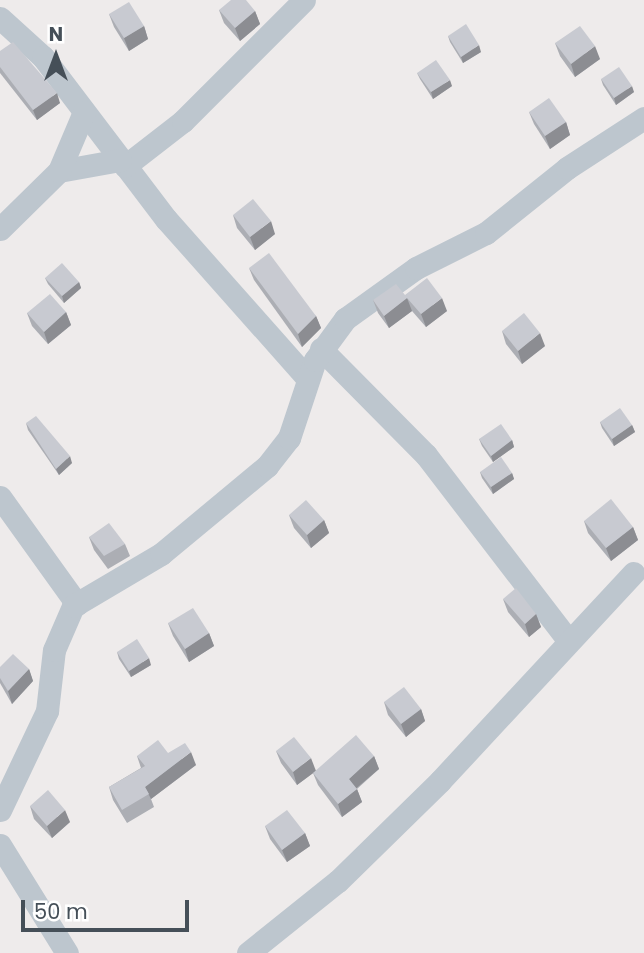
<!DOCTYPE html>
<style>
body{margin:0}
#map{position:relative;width:644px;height:953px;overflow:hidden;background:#eeebeb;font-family:Poppins,sans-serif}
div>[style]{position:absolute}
.minor>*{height:23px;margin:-11.5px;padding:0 11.5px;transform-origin:11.5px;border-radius:11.5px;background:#bdc6ce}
.wall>*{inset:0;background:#acaeb4}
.shaded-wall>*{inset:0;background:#8c8d92}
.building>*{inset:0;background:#c8cad1}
span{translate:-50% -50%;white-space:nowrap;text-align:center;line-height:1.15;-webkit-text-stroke:5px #fff;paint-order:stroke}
.north{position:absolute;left:21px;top:21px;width:70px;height:70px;-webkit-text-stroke:5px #fff;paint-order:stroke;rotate:0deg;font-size:19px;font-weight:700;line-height:28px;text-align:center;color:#454f58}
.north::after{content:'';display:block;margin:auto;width:24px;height:32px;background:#454f58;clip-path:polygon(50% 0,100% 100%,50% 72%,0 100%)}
.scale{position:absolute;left:21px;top:900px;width:168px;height:32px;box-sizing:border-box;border:4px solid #454f58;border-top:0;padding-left:9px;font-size:21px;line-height:24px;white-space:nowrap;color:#454f58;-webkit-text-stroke:5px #fff;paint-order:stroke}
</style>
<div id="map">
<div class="minor">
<i style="left:0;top:18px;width:58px;rotate:42.2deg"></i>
<i style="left:43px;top:57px;width:203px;rotate:52.8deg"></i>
<i style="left:166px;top:219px;width:213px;rotate:48.4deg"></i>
<i style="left:125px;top:166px;width:73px;rotate:-37.8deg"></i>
<i style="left:183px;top:121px;width:171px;rotate:-45deg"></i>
<i style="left:59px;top:171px;width:62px;rotate:-10.2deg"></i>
<i style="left:0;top:229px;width:83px;rotate:-44.5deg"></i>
<i style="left:59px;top:171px;width:64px;rotate:-67deg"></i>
<i style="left:321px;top:349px;width:149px;rotate:45.3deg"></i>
<i style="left:426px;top:455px;width:233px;rotate:52.5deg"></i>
<i style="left:0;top:497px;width:132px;rotate:54.3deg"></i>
<i style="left:0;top:810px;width:110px;rotate:-64.6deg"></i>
<i style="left:47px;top:711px;width:61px;rotate:-83.5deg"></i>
<i style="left:54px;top:650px;width:48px;rotate:-66.6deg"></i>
<i style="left:73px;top:606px;width:102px;rotate:-30.6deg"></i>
<i style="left:161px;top:554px;width:138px;rotate:-39.7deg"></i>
<i style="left:267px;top:466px;width:36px;rotate:-52deg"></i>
<i style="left:289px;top:438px;width:82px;rotate:-71.6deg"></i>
<i style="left:315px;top:360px;width:51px;rotate:-53.8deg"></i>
<i style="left:345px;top:319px;width:87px;rotate:-35.7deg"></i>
<i style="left:416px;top:268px;width:78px;rotate:-26.6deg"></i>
<i style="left:486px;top:233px;width:104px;rotate:-38.7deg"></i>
<i style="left:567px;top:168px;width:92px;rotate:-33deg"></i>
<i style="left:0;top:845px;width:127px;rotate:58.2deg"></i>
<i style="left:248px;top:953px;width:115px;rotate:-38.7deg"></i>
<i style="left:338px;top:881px;width:143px;rotate:-44.4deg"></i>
<i style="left:440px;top:781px;width:284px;rotate:-47.1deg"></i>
</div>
<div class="wall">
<i style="clip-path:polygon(219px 10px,255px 11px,260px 24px,240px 41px,224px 23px)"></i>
<i style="clip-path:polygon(109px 14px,144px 26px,148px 39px,129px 51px,114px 27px)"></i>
<i style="clip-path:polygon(448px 36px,481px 52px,463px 63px,450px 42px)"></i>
<i style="clip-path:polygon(555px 43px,600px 59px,575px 77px,560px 56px)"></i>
<i style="clip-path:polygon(0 51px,60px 103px,37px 120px,0 73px)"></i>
<i style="clip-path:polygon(417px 73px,452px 86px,433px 99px,420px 79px)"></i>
<i style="clip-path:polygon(601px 79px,634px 92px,616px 105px,603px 85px)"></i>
<i style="clip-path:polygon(529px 112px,566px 122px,570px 135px,550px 149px,534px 124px)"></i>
<i style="clip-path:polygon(233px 215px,275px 234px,255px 250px,237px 228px)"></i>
<i style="clip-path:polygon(249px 268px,316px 316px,321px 328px,302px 347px,254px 280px)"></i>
<i style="clip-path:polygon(45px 278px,79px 282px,81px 288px,64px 303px,48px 284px)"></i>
<i style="clip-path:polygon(405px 295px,447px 311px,426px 327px,412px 311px,389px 328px,378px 313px,373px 300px)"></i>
<i style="clip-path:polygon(66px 312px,71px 325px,48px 344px,32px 326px,27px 313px)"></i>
<i style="clip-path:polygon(502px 331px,545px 346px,522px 364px,506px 344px)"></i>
<i style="clip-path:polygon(600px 422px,632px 425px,635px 432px,614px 446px,602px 428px)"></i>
<i style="clip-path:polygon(26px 423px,72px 463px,59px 475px,28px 430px)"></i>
<i style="clip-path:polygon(479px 439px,512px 440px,514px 447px,493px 462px,482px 446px)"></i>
<i style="clip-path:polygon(480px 472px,512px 473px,514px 479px,493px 494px,482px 478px)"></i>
<i style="clip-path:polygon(289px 515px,324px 520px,329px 533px,311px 548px,294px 528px)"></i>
<i style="clip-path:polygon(584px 521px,633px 527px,638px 540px,611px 561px,588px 533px)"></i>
<i style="clip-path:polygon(89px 537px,125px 544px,130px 556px,108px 569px,94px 550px)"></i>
<i style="clip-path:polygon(503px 599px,536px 614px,541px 627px,529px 637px,508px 612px)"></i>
<i style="clip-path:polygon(168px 623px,209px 633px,214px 646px,189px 662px,173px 636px)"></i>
<i style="clip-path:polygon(117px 652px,151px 665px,131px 677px,119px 659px)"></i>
<i style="clip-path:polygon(0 667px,29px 669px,33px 681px,12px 704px,0 683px)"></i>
<i style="clip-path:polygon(384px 702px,421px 709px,425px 721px,406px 737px,388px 715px)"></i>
<i style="clip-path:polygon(276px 751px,316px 771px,374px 756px,379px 769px,357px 789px,362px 802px,342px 817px,318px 785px,313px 773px,314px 772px,297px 785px,281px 763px)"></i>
<i style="clip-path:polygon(168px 753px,196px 765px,151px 799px,154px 807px,127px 823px,113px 800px,109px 787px,141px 768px,137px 756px)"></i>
<i style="clip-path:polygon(30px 806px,70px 822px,52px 838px,34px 819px)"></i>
<i style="clip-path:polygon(265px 826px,305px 833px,310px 846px,287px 862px,270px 839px)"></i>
</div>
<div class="shaded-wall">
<i style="clip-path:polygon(255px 11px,260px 24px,240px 41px,235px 28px)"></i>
<i style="clip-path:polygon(144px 26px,148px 39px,129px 51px,124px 38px)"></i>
<i style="clip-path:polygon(479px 45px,481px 52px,463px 63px,461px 57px)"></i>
<i style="clip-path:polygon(595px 46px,600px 59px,575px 77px,571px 64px)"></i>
<i style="clip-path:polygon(450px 80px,452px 86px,433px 99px,431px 92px)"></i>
<i style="clip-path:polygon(632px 86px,634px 92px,616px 105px,614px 98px)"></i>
<i style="clip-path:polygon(57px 93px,60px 103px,37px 120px,33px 110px)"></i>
<i style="clip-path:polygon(566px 122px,570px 135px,550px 149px,545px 136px)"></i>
<i style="clip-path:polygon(271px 221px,275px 234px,255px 250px,250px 237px)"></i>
<i style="clip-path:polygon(79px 282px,81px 288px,64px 303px,62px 296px)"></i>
<i style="clip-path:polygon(407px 298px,412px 311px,389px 328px,384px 316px)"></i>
<i style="clip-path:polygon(442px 298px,447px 311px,426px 327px,421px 314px)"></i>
<i style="clip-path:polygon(66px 312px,71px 325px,48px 344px,44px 332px)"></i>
<i style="clip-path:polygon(316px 316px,321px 328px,302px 347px,298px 334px)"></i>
<i style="clip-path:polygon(540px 333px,545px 346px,522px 364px,518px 351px)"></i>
<i style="clip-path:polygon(632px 425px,635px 432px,614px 446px,612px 439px)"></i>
<i style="clip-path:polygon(512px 440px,514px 447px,493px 462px,491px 456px)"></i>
<i style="clip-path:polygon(70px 456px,72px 463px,59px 475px,56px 469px)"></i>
<i style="clip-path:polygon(512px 473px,514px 479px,493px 494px,491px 487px)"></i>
<i style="clip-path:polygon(324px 520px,329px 533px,311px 548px,307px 535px)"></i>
<i style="clip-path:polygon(633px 527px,638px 540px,611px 561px,606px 548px)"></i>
<i style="clip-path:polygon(536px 614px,541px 627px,529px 637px,525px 624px)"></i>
<i style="clip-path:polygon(209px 633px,214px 646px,189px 662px,185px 649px)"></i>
<i style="clip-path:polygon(149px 658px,151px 665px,131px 677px,129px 671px)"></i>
<i style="clip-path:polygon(29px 669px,33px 681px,12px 704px,8px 691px)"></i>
<i style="clip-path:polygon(421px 709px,425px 721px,406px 737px,401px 724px)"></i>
<i style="clip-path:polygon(191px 752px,196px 765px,151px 799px,145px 787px)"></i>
<i style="clip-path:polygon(374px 756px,379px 769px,353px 791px,349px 779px)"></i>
<i style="clip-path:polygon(311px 758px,316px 771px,297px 785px,293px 772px)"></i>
<i style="clip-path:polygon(357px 789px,362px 802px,342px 817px,338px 804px)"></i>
<i style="clip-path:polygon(65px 810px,70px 822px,52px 838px,47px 826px)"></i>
<i style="clip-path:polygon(305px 833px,310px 846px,287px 862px,282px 850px)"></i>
</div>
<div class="building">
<i style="clip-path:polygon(231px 0,246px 0,255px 11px,235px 28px,219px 10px)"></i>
<i style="clip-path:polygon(129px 2px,144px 26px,124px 38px,109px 14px)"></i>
<i style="clip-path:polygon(466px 24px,479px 45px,461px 57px,448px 36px)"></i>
<i style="clip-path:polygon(580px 26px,595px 46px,571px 64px,555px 43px)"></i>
<i style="clip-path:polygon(13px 42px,57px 93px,33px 110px,0 67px,0 51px)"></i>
<i style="clip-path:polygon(436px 60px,450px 80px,431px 92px,417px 73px)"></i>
<i style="clip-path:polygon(619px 67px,632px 86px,614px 98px,601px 79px)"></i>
<i style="clip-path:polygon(549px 98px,566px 122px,545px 136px,529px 112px)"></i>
<i style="clip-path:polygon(253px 199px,271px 221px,250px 237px,233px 215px)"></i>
<i style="clip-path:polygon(269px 253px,316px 316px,298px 334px,249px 268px)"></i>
<i style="clip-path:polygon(62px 263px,79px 282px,62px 296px,45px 278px)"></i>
<i style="clip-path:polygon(427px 278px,442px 298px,421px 314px,407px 298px,384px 316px,373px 300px,396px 284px,405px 295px)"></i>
<i style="clip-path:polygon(50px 294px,66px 312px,44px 332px,27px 313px)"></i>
<i style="clip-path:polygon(524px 313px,540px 333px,518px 351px,502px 331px)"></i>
<i style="clip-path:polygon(620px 408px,632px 425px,612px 439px,600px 422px)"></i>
<i style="clip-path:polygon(36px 416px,70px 456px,56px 469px,26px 423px)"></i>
<i style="clip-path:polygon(501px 424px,512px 440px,491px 456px,479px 439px)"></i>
<i style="clip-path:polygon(501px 457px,512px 473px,491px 487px,480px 472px)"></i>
<i style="clip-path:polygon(611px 499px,633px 527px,606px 548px,584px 521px)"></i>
<i style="clip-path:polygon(306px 500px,324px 520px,307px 535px,289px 515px)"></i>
<i style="clip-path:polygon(109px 523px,125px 544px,104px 556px,89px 537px)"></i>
<i style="clip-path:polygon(516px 588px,536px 614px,525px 624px,503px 599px)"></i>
<i style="clip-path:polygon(193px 608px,209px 633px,185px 649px,168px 623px)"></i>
<i style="clip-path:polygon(137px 639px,149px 658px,129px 671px,117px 652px)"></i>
<i style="clip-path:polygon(13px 654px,29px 669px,8px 691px,0 678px,0 667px)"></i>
<i style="clip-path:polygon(404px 687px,421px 709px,401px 724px,384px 702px)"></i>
<i style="clip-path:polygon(356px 735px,374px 756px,349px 779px,357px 789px,338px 804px,313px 773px)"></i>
<i style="clip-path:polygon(294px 737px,311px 758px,293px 772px,276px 751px)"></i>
<i style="clip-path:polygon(158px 740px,168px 753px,185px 743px,191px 752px,145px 787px,149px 794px,122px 810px,109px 787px,145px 766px,137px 756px)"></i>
<i style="clip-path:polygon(48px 790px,65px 810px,47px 826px,30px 806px)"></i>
<i style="clip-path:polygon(287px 810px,305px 833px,282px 850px,265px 826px)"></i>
</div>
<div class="north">N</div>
<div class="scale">50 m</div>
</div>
